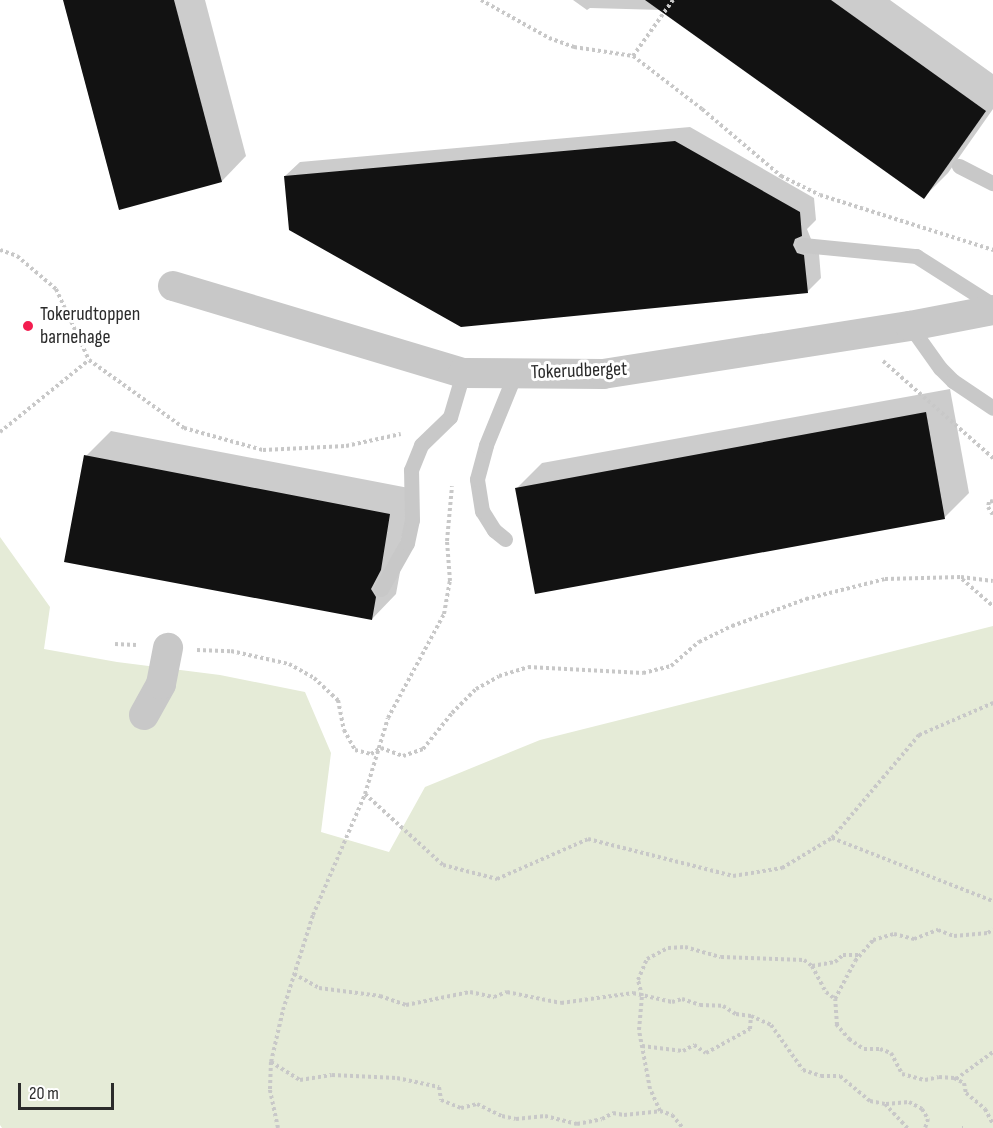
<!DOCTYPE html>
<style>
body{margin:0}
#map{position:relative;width:993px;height:1128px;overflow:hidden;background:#fff;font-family:"Sofia Sans Condensed",sans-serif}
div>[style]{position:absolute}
.green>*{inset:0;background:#e5ebd7}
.shadow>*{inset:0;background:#0003}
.building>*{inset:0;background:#121212}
.path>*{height:4px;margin-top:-2px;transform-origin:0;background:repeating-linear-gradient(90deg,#c8c8c8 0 3px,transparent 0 6px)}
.lane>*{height:15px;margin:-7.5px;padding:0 7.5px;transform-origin:7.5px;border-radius:7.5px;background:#c8c8c8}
.street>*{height:30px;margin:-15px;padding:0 15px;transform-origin:15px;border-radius:15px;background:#c8c8c8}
.dots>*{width:16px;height:16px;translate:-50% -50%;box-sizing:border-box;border:3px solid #fff;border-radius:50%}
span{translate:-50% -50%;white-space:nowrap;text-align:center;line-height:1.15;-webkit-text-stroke:6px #fff;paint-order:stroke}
.poi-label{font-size:20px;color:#2b2b2b}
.left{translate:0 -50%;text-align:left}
.street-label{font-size:20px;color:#2b2b2b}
.scale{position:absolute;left:18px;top:1083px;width:96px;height:27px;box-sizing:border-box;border:3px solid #2b2b2b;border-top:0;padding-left:8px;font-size:18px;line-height:21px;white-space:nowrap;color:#2b2b2b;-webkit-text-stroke:4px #fff;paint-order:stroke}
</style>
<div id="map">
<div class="green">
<i style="clip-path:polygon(0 537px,50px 607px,44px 649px,117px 662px,220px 675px,305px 692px,331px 753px,321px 832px,389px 852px,425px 787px,540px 740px,993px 626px,993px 1128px,2px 1128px,0 1125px)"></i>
</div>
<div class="shadow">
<i style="clip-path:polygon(64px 0,205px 0,246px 156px,222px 181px,120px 208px)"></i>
<i style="clip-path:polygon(573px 0,890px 0,993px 74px,993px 109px,948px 173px,924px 197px,662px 10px,590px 8px,587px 10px)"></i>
<i style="clip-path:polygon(690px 127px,814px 198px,816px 220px,807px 229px,811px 239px,818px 241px,821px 278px,807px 292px,285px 176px,300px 162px)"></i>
<i style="clip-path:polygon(950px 389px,969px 493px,944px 518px,517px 488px,542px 463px)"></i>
<i style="clip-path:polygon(111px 431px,414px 489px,395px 563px,400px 572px,396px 594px,372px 619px,86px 456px)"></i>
</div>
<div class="building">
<i style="clip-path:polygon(63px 0,174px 0,222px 182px,119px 210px)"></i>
<i style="clip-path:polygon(645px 0,831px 0,986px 111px,924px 199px)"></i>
<i style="clip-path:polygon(675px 141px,800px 212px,802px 236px,795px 239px,793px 245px,797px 253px,804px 255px,808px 293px,461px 327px,289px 230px,284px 176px)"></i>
<i style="clip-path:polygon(926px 412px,945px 519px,535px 594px,515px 488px)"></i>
<i style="clip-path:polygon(84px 455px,390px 514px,381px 570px,371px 589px,376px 597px,372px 620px,64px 562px)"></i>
</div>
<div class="path">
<i style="left:481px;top:0;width:78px;rotate:29.2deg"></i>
<i style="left:549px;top:38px;width:27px;rotate:20deg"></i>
<i style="left:574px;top:47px;width:60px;rotate:8.7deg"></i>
<i style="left:633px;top:56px;width:87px;rotate:37.5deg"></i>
<i style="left:702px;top:109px;width:104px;rotate:40.3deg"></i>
<i style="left:781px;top:176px;width:43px;rotate:26deg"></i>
<i style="left:820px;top:195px;width:182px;rotate:17.6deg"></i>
<i style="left:633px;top:56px;width:69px;rotate:-54.5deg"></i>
<i style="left:0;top:250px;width:18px;rotate:19deg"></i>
<i style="left:17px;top:256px;width:51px;rotate:40.2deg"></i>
<i style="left:56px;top:289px;width:78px;rotate:65.1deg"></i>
<i style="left:89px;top:360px;width:117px;rotate:35.6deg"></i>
<i style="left:184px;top:428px;width:82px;rotate:15.6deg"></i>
<i style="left:263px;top:450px;width:83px;rotate:-2.8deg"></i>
<i style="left:346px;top:446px;width:56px;rotate:-12.3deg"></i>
<i style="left:883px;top:361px;width:147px;rotate:41.4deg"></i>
<i style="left:0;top:432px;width:114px;rotate:-39deg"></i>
<i style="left:993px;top:501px;width:4px;rotate:166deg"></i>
<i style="left:989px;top:502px;width:5px;rotate:101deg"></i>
<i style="left:988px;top:507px;width:9px;rotate:58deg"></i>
<i style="left:962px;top:579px;width:41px;rotate:41.1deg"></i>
<i style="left:115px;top:644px;width:21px;rotate:3deg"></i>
<i style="left:197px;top:650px;width:34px;rotate:2deg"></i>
<i style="left:231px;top:651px;width:59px;rotate:12.6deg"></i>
<i style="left:289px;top:664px;width:29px;rotate:29deg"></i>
<i style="left:314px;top:678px;width:33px;rotate:43deg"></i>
<i style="left:338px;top:700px;width:31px;rotate:79deg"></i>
<i style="left:344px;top:730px;width:23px;rotate:61deg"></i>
<i style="left:355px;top:750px;width:16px;rotate:14deg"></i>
<i style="left:371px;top:754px;width:12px;rotate:-31deg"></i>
<i style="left:381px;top:748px;width:23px;rotate:20deg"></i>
<i style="left:403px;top:756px;width:21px;rotate:-19deg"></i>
<i style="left:423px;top:749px;width:46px;rotate:-51.1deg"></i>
<i style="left:452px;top:713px;width:34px;rotate:-45deg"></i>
<i style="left:476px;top:689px;width:26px;rotate:-29deg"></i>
<i style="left:499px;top:676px;width:30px;rotate:-17deg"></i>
<i style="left:528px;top:667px;width:115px;rotate:3deg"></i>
<i style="left:643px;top:673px;width:29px;rotate:-14deg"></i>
<i style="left:671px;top:666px;width:37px;rotate:-41deg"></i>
<i style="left:699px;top:642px;width:37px;rotate:-26deg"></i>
<i style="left:732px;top:626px;width:79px;rotate:-20deg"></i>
<i style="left:806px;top:599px;width:81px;rotate:-14.2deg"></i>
<i style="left:885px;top:579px;width:76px;rotate:-1.5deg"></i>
<i style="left:961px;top:577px;width:32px;rotate:7deg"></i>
<i style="left:365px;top:794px;width:105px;rotate:42.3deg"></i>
<i style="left:443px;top:865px;width:56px;rotate:14.5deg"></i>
<i style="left:497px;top:879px;width:99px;rotate:-23.7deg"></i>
<i style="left:588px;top:839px;width:150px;rotate:14.3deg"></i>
<i style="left:733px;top:876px;width:50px;rotate:-9.3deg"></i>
<i style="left:782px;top:868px;width:58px;rotate:-31deg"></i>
<i style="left:832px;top:838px;width:173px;rotate:21.4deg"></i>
<i style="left:832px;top:838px;width:135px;rotate:-49.8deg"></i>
<i style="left:919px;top:735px;width:81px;rotate:-23.4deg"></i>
<i style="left:812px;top:966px;width:23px;rotate:-10deg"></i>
<i style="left:835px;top:962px;width:11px;rotate:-41deg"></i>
<i style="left:843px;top:955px;width:17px"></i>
<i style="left:294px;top:974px;width:29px;rotate:29deg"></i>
<i style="left:319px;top:988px;width:62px;rotate:7.5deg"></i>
<i style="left:380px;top:996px;width:28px;rotate:19deg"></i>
<i style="left:406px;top:1005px;width:65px;rotate:-11.5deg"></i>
<i style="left:470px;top:992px;width:25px;rotate:12deg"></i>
<i style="left:494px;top:997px;width:14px;rotate:-21deg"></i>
<i style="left:507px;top:992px;width:55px;rotate:11.5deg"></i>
<i style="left:561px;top:1003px;width:73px;rotate:-7.9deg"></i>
<i style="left:633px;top:993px;width:40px;rotate:13deg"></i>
<i style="left:672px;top:1002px;width:10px;rotate:-17deg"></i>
<i style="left:682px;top:999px;width:19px;rotate:18deg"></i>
<i style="left:700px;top:1005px;width:23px;rotate:2deg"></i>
<i style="left:723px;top:1006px;width:15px;rotate:32deg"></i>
<i style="left:736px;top:1014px;width:15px;rotate:8deg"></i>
<i style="left:751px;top:1016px;width:22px;rotate:24deg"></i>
<i style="left:771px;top:1025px;width:55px;rotate:54.6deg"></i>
<i style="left:803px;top:1070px;width:19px;rotate:18deg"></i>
<i style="left:821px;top:1076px;width:19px"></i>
<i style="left:840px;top:1076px;width:39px;rotate:40deg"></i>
<i style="left:870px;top:1101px;width:15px;rotate:11deg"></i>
<i style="left:885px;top:1104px;width:33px;rotate:47deg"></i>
<i style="left:836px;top:1024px;width:20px;rotate:49deg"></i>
<i style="left:849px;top:1039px;width:18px;rotate:34deg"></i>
<i style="left:864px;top:1049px;width:16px"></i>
<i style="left:880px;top:1049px;width:12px;rotate:20deg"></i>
<i style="left:891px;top:1053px;width:24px;rotate:62deg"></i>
<i style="left:902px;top:1074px;width:24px;rotate:15deg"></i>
<i style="left:925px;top:1080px;width:14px;rotate:-12deg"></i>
<i style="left:939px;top:1077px;width:15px;rotate:4deg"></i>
<i style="left:954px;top:1078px;width:11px;rotate:27deg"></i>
<i style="left:964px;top:1083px;width:10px;rotate:79deg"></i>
<i style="left:966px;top:1093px;width:25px;rotate:40deg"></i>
<i style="left:985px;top:1109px;width:17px;rotate:62deg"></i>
<i style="left:837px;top:1025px;width:26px;rotate:-94deg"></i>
<i style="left:835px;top:999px;width:43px;rotate:-62.2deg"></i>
<i style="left:855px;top:961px;width:28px;rotate:-49deg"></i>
<i style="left:873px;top:940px;width:22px;rotate:-16deg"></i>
<i style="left:894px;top:934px;width:21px;rotate:14deg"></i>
<i style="left:914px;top:939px;width:26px;rotate:-21deg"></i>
<i style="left:938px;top:930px;width:17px;rotate:21deg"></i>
<i style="left:954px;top:936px;width:34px;rotate:-5deg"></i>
<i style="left:988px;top:933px;width:6px;rotate:-39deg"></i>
<i style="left:642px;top:1046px;width:41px;rotate:7deg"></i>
<i style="left:683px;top:1051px;width:13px;rotate:-29deg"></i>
<i style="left:694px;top:1045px;width:14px;rotate:34deg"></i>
<i style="left:706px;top:1053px;width:50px;rotate:-28.6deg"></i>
<i style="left:750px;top:1029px;width:13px;rotate:-86deg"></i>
<i style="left:271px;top:1062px;width:34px;rotate:32deg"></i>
<i style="left:300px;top:1080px;width:32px;rotate:-9deg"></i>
<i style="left:332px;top:1075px;width:65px;rotate:2.6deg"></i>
<i style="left:397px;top:1078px;width:43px;rotate:12.1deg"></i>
<i style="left:439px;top:1087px;width:13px;rotate:81deg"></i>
<i style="left:441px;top:1100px;width:22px;rotate:22deg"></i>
<i style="left:461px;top:1108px;width:16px;rotate:-14deg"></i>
<i style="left:477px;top:1104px;width:28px;rotate:26deg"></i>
<i style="left:502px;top:1116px;width:14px;rotate:12deg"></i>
<i style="left:516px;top:1119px;width:29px;rotate:-6deg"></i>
<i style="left:545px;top:1116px;width:33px;rotate:14deg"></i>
<i style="left:577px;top:1124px;width:25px;rotate:-11deg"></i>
<i style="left:602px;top:1119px;width:13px;rotate:-29deg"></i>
<i style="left:613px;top:1113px;width:11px;rotate:10deg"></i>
<i style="left:624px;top:1115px;width:36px;rotate:-6deg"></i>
<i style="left:660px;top:1111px;width:13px;rotate:18deg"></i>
<i style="left:672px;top:1115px;width:17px;rotate:50deg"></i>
<i style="left:956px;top:1079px;width:46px;rotate:-36.1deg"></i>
<i style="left:886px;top:1104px;width:23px;rotate:-5deg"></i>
<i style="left:909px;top:1102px;width:15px;rotate:28deg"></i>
<i style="left:922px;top:1109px;width:12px;rotate:59deg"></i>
<i style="left:928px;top:1119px;width:9px;rotate:108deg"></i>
<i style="left:660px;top:1111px;width:24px;rotate:-114deg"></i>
<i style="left:650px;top:1089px;width:60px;rotate:-100.6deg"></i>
<i style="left:639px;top:1030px;width:34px;rotate:-85deg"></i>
<i style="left:642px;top:996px;width:16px;rotate:-104deg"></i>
<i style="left:638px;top:980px;width:23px;rotate:-67deg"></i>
<i style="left:647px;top:959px;width:24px;rotate:-28deg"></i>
<i style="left:668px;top:948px;width:17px;rotate:-3deg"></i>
<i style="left:685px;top:947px;width:37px;rotate:16deg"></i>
<i style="left:721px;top:957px;width:83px;rotate:2.1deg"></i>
<i style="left:804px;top:960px;width:10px;rotate:37deg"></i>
<i style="left:812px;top:966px;width:30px;rotate:62deg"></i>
<i style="left:826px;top:992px;width:11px;rotate:38deg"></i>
<i style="left:278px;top:1128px;width:40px;rotate:-102deg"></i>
<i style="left:270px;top:1089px;width:27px;rotate:-88deg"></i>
<i style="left:271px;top:1062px;width:53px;rotate:-77deg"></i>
<i style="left:283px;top:1010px;width:100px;rotate:-72.5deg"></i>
<i style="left:313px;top:915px;width:132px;rotate:-66.7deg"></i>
<i style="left:365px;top:794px;width:79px;rotate:-73.2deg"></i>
<i style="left:388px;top:718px;width:118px;rotate:-61.7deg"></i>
<i style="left:444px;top:614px;width:34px;rotate:-80deg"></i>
<i style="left:450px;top:581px;width:40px;rotate:-94.3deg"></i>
<i style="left:447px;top:541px;width:55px;rotate:-84.8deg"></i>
<i style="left:962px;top:1128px;width:1px"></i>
</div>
<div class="lane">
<i style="left:959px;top:166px;width:38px;rotate:27deg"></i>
<i style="left:803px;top:245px;width:114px;rotate:5.6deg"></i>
<i style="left:916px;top:256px;width:91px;rotate:32.5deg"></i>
<i style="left:910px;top:326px;width:52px;rotate:54.5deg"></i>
<i style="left:940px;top:368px;width:18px;rotate:45deg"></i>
<i style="left:953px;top:381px;width:48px;rotate:34deg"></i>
<i style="left:505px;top:539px;width:14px;rotate:-141deg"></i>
<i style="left:494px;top:530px;width:22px;rotate:-122deg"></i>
<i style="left:482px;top:511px;width:32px;rotate:-99deg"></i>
<i style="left:477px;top:479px;width:35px;rotate:-75deg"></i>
<i style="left:486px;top:445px;width:77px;rotate:-67.8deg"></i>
<i style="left:381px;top:589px;width:53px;rotate:-60.5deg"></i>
<i style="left:407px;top:543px;width:24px;rotate:-78deg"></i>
<i style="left:412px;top:520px;width:50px;rotate:-91.1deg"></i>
<i style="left:411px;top:470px;width:27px;rotate:-68deg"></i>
<i style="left:421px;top:445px;width:40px;rotate:-44deg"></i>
<i style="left:450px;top:417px;width:46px;rotate:-73.5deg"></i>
</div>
<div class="street">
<i style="left:173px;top:286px;width:303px;rotate:16.7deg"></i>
<i style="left:463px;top:373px;width:140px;rotate:0.4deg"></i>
<i style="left:603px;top:374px;width:311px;rotate:-8.9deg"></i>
<i style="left:910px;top:326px;width:85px;rotate:-10.9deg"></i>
<i style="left:144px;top:715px;width:35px;rotate:-61deg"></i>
<i style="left:161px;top:684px;width:37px;rotate:-79deg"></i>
</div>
<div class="dots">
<i style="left:28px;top:326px;background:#f31d4f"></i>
</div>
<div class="poi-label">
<span class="left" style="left:40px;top:326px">Tokerudtoppen<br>barnehage</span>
</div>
<div class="street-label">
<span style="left:579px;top:371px;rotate:-2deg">Tokerudberget</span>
</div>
<div class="scale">20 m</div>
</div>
